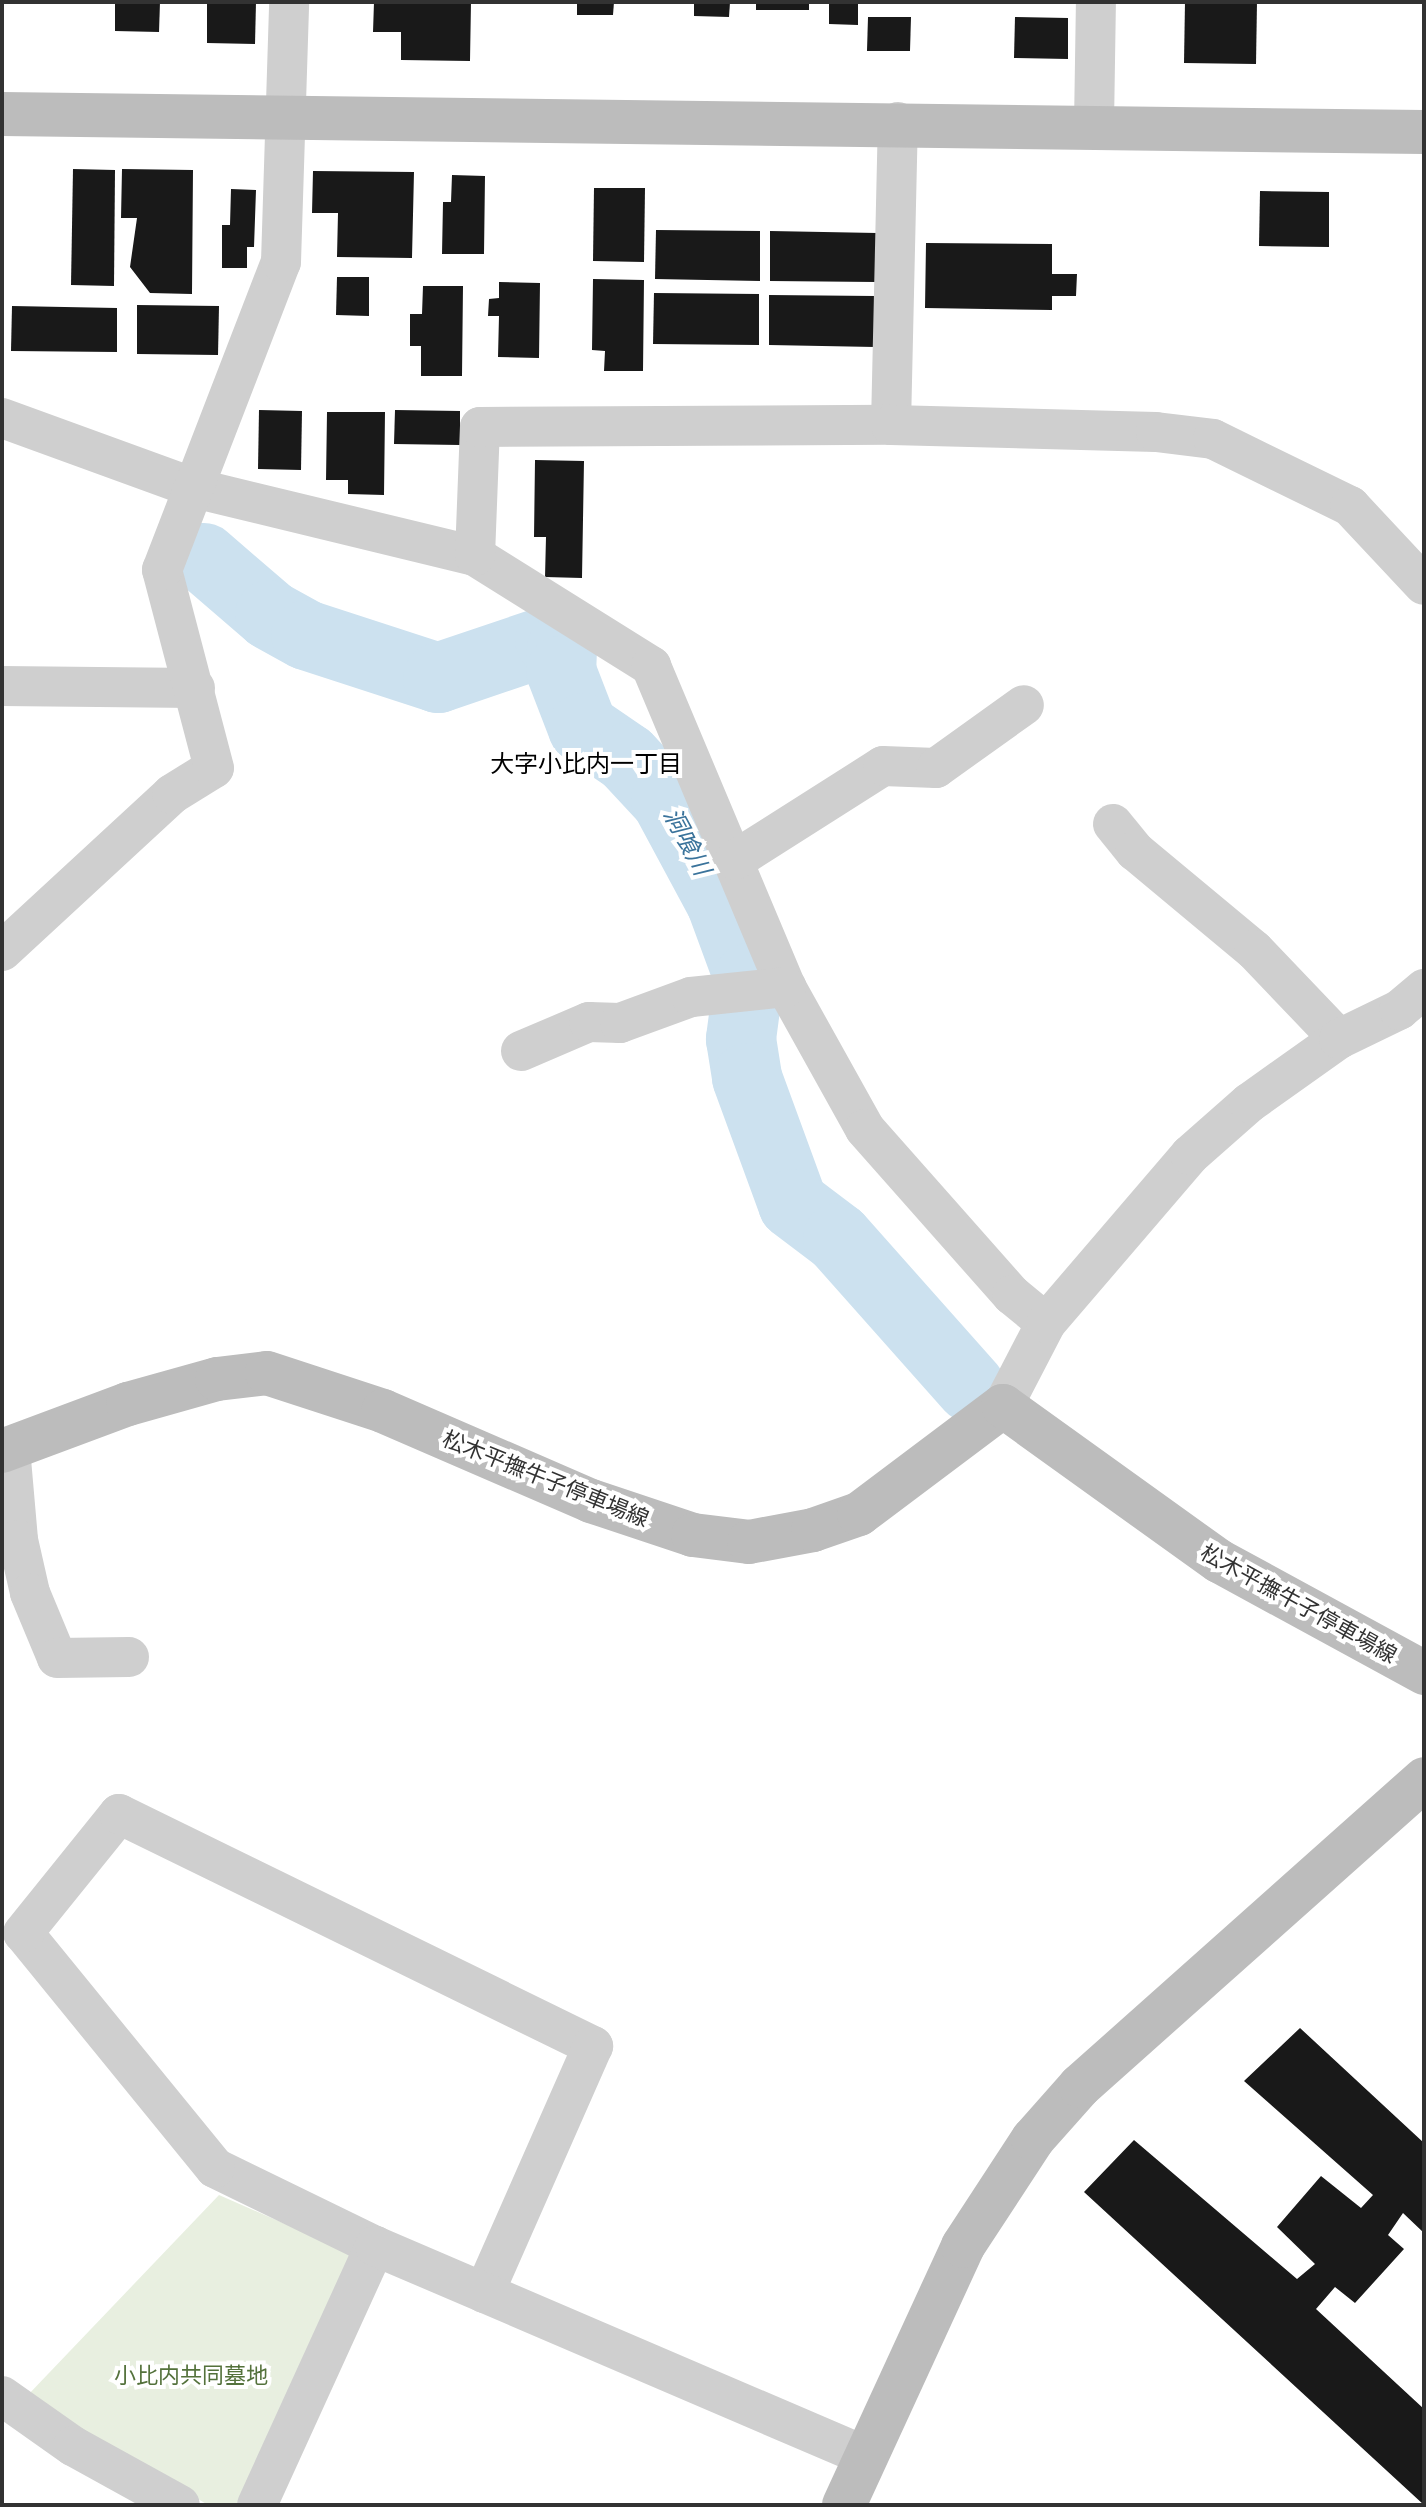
<!DOCTYPE html>
<meta charset="utf-8">
<style>
body{margin:0}
#map{position:relative;width:1426px;height:2507px;overflow:hidden;background:#fff;font-family:"Noto Sans","Noto Sans JP",sans-serif}
div>[style]{position:absolute}
.green>*{inset:0;background:#e8efe0}
.river>*{height:70px;margin:-35px;padding:0 35px;transform-origin:35px;border-radius:35px;background:#cce1ef}
.building>*{inset:0;background:#191919}
.street>*{height:40px;margin:-20px;padding:0 20px;transform-origin:20px;border-radius:20px;background:#cfcfcf}
.secondary>*{height:44px;margin:-22px;padding:0 22px;transform-origin:22px;border-radius:22px;background:#bcbcbc}
span{translate:-50% -50%;white-space:nowrap;text-align:center;line-height:1.15;-webkit-text-stroke:8px #fff;paint-order:stroke}
.street-label{font-size:22px;color:#323232}
.park-label{font-size:22px;color:#54723c}
.neighbourhood-label{font-size:24px;color:#000}
.water-label{font-size:24px;color:#3a739b;font-style:italic}
.frame{position:absolute;inset:0;border:4px solid #323232;pointer-events:none}
</style>
<div id="map">
<div class="green">
<i style="clip-path:polygon(219px 2195px,358px 2256px,245px 2505px,208px 2505px,27px 2396px)"></i>
</div>
<div class="river">
<i style="left:204px;top:558px;width:87px;rotate:40.8deg"></i>
<i style="left:270px;top:615px;width:41px;rotate:29.1deg"></i>
<i style="left:306px;top:635px;width:139px;rotate:18deg"></i>
<i style="left:438px;top:678px;width:118px;rotate:-18.7deg"></i>
<i style="left:550px;top:640px;width:14px;rotate:34deg"></i>
<i style="left:562px;top:648px;width:23px;rotate:92deg"></i>
<i style="left:561px;top:671px;width:61px;rotate:68.9deg"></i>
<i style="left:583px;top:728px;width:53px;rotate:34.3deg"></i>
<i style="left:627px;top:758px;width:57px;rotate:47.1deg"></i>
<i style="left:666px;top:800px;width:116px;rotate:61.7deg"></i>
<i style="left:721px;top:902px;width:81px;rotate:69.8deg"></i>
<i style="left:749px;top:978px;width:62px;rotate:97.5deg"></i>
<i style="left:741px;top:1039px;width:39px;rotate:81deg"></i>
<i style="left:747px;top:1078px;width:134px;rotate:69.9deg"></i>
<i style="left:793px;top:1204px;width:56px;rotate:37.1deg"></i>
<i style="left:838px;top:1238px;width:200px;rotate:48.4deg"></i>
</div>
<div class="building">
<i style="clip-path:polygon(115px 2px,160px 2px,159px 32px,115px 31px)"></i>
<i style="clip-path:polygon(207px 2px,256px 2px,255px 44px,207px 43px)"></i>
<i style="clip-path:polygon(374px 2px,471px 2px,470px 61px,401px 60px,401px 32px,373px 32px)"></i>
<i style="clip-path:polygon(577px 2px,614px 2px,613px 15px,577px 15px)"></i>
<i style="clip-path:polygon(694px 2px,730px 2px,729px 17px,694px 16px)"></i>
<i style="clip-path:polygon(756px 2px,809px 2px,809px 10px,756px 10px)"></i>
<i style="clip-path:polygon(829px 2px,858px 2px,858px 25px,829px 24px)"></i>
<i style="clip-path:polygon(1185px 2px,1257px 2px,1256px 64px,1184px 63px)"></i>
<i style="clip-path:polygon(868px 17px,911px 17px,910px 51px,867px 51px)"></i>
<i style="clip-path:polygon(1015px 17px,1068px 18px,1068px 59px,1014px 58px)"></i>
<i style="clip-path:polygon(73px 169px,115px 170px,114px 286px,71px 285px)"></i>
<i style="clip-path:polygon(122px 169px,193px 170px,192px 294px,150px 293px,130px 267px,137px 218px,121px 218px)"></i>
<i style="clip-path:polygon(313px 171px,414px 172px,412px 258px,337px 257px,338px 213px,312px 213px)"></i>
<i style="clip-path:polygon(452px 175px,485px 176px,484px 254px,442px 254px,443px 202px,451px 202px)"></i>
<i style="clip-path:polygon(594px 188px,645px 188px,644px 262px,593px 261px)"></i>
<i style="clip-path:polygon(231px 189px,256px 190px,254px 247px,247px 247px,247px 268px,222px 268px,222px 225px,230px 225px)"></i>
<i style="clip-path:polygon(1260px 191px,1329px 192px,1329px 247px,1259px 246px)"></i>
<i style="clip-path:polygon(656px 230px,760px 231px,760px 281px,655px 279px)"></i>
<i style="clip-path:polygon(770px 231px,877px 233px,876px 282px,770px 281px)"></i>
<i style="clip-path:polygon(926px 243px,1052px 244px,1052px 274px,1077px 274px,1076px 296px,1052px 296px,1052px 310px,925px 308px)"></i>
<i style="clip-path:polygon(337px 277px,369px 277px,369px 316px,336px 315px)"></i>
<i style="clip-path:polygon(593px 279px,644px 280px,643px 371px,604px 371px,605px 351px,592px 350px)"></i>
<i style="clip-path:polygon(499px 282px,540px 283px,539px 358px,498px 357px,499px 316px,488px 316px,489px 299px,499px 298px)"></i>
<i style="clip-path:polygon(423px 286px,463px 286px,462px 376px,421px 376px,421px 346px,410px 346px,410px 314px,422px 314px)"></i>
<i style="clip-path:polygon(654px 293px,759px 294px,759px 345px,653px 344px)"></i>
<i style="clip-path:polygon(769px 295px,875px 296px,875px 347px,769px 345px)"></i>
<i style="clip-path:polygon(137px 305px,219px 306px,218px 355px,137px 354px)"></i>
<i style="clip-path:polygon(12px 306px,117px 308px,117px 352px,11px 351px)"></i>
<i style="clip-path:polygon(259px 410px,302px 411px,301px 470px,258px 469px)"></i>
<i style="clip-path:polygon(395px 410px,460px 411px,460px 445px,394px 444px)"></i>
<i style="clip-path:polygon(327px 412px,385px 412px,384px 495px,348px 494px,348px 480px,326px 480px)"></i>
<i style="clip-path:polygon(535px 460px,584px 461px,582px 578px,545px 577px,546px 537px,534px 537px)"></i>
<i style="clip-path:polygon(1300px 2028px,1424px 2143px,1424px 2233px,1403px 2213px,1388px 2235px,1404px 2249px,1355px 2303px,1335px 2287px,1316px 2309px,1424px 2409px,1424px 2505px,1084px 2192px,1134px 2140px,1297px 2279px,1315px 2264px,1277px 2227px,1321px 2176px,1361px 2208px,1373px 2195px,1244px 2081px)"></i>
</div>
<div class="street">
<i style="left:1094px;top:125px;width:123px;rotate:-89.1deg"></i>
<i style="left:2px;top:418px;width:204px;rotate:20deg"></i>
<i style="left:194px;top:488px;width:289px;rotate:13.6deg"></i>
<i style="left:475px;top:556px;width:208px;rotate:32deg"></i>
<i style="left:651px;top:666px;width:348px;rotate:67.2deg"></i>
<i style="left:786px;top:987px;width:162px;rotate:60.9deg"></i>
<i style="left:865px;top:1129px;width:222px;rotate:48.5deg"></i>
<i style="left:1012px;top:1295px;width:44px;rotate:39.5deg"></i>
<i style="left:891px;top:425px;width:303px;rotate:-88.7deg"></i>
<i style="left:475px;top:556px;width:129px;rotate:-87.8deg"></i>
<i style="left:480px;top:427px;width:411px;rotate:-0.3deg"></i>
<i style="left:891px;top:425px;width:265px;rotate:1.5deg"></i>
<i style="left:1156px;top:432px;width:57px;rotate:7deg"></i>
<i style="left:1213px;top:439px;width:153px;rotate:26.1deg"></i>
<i style="left:1350px;top:506px;width:108px;rotate:46.9deg"></i>
<i style="left:2px;top:686px;width:193px;rotate:0.6deg"></i>
<i style="left:1113px;top:824px;width:35px;rotate:51deg"></i>
<i style="left:1135px;top:851px;width:155px;rotate:39.8deg"></i>
<i style="left:1254px;top:950px;width:123px;rotate:46.3deg"></i>
<i style="left:735px;top:860px;width:175px;rotate:-32.4deg"></i>
<i style="left:883px;top:766px;width:53px;rotate:2.2deg"></i>
<i style="left:936px;top:768px;width:108px;rotate:-35.6deg"></i>
<i style="left:2px;top:951px;width:231px;rotate:-42.7deg"></i>
<i style="left:172px;top:794px;width:49px;rotate:-31.8deg"></i>
<i style="left:214px;top:768px;width:205px;rotate:-104.7deg"></i>
<i style="left:162px;top:570px;width:330px;rotate:-68.9deg"></i>
<i style="left:281px;top:262px;width:260px;rotate:-88.2deg"></i>
<i style="left:521px;top:1051px;width:74px;rotate:-23.1deg"></i>
<i style="left:589px;top:1022px;width:31px;rotate:2deg"></i>
<i style="left:620px;top:1023px;width:76px;rotate:-20.1deg"></i>
<i style="left:691px;top:997px;width:96px;rotate:-6deg"></i>
<i style="left:1003px;top:1406px;width:93px;rotate:-62.6deg"></i>
<i style="left:1046px;top:1323px;width:221px;rotate:-49.4deg"></i>
<i style="left:1190px;top:1155px;width:79px;rotate:-41.4deg"></i>
<i style="left:1249px;top:1103px;width:110px;rotate:-35.4deg"></i>
<i style="left:1339px;top:1039px;width:67px;rotate:-25.8deg"></i>
<i style="left:1399px;top:1010px;width:33px;rotate:-40deg"></i>
<i style="left:10px;top:1448px;width:92px;rotate:85deg"></i>
<i style="left:18px;top:1540px;width:54px;rotate:77.2deg"></i>
<i style="left:30px;top:1593px;width:70px;rotate:67.4deg"></i>
<i style="left:57px;top:1658px;width:72px;rotate:-0.8deg"></i>
<i style="left:375px;top:2246px;width:178px;rotate:-154deg"></i>
<i style="left:215px;top:2168px;width:303px;rotate:-129.2deg"></i>
<i style="left:23px;top:1933px;width:153px;rotate:-51.1deg"></i>
<i style="left:119px;top:1814px;width:528px;rotate:26.08deg"></i>
<i style="left:593px;top:2046px;width:270px;rotate:113.8deg"></i>
<i style="left:2px;top:2396px;width:87px;rotate:35.2deg"></i>
<i style="left:73px;top:2446px;width:122px;rotate:28.9deg"></i>
<i style="left:257px;top:2505px;width:285px;rotate:-65.5deg"></i>
<i style="left:375px;top:2246px;width:533px;rotate:23.2deg"></i>
</div>
<div class="secondary">
<i style="left:2px;top:114px;width:1422px;rotate:0.73deg"></i>
<i style="left:2px;top:1451px;width:134px;rotate:-20.5deg"></i>
<i style="left:128px;top:1404px;width:92px;rotate:-15.7deg"></i>
<i style="left:217px;top:1379px;width:50px;rotate:-6.8deg"></i>
<i style="left:267px;top:1373px;width:122px;rotate:18.1deg"></i>
<i style="left:383px;top:1411px;width:227px;rotate:23.4deg"></i>
<i style="left:591px;top:1501px;width:108px;rotate:18.4deg"></i>
<i style="left:693px;top:1535px;width:56px;rotate:7.1deg"></i>
<i style="left:749px;top:1542px;width:65px;rotate:-10.6deg"></i>
<i style="left:813px;top:1530px;width:49px;rotate:-19.2deg"></i>
<i style="left:859px;top:1514px;width:180px;rotate:-36.9deg"></i>
<i style="left:1003px;top:1406px;width:266px;rotate:35.7deg"></i>
<i style="left:1219px;top:1561px;width:234px;rotate:28.6deg"></i>
<i style="left:844px;top:2505px;width:285px;rotate:-65.3deg"></i>
<i style="left:963px;top:2246px;width:128px;rotate:-56.8deg"></i>
<i style="left:1033px;top:2139px;width:71px;rotate:-48.4deg"></i>
<i style="left:1080px;top:2086px;width:461px;rotate:-41.7deg"></i>
</div>
<div class="street-label">
<span style="left:546px;top:1478px;rotate:22deg">松木平撫牛子停車場線</span>
<span style="left:1299px;top:1603px;rotate:29deg">松木平撫牛子停車場線</span>
</div>
<div class="park-label">
<span style="left:191px;top:2375px">小比内共同墓地</span>
</div>
<div class="neighbourhood-label">
<span style="left:586px;top:763px">大字小比内一丁目</span>
</div>
<div class="water-label">
<span style="left:688px;top:841px;rotate:62deg">洞喰川</span>
</div>
<div class="frame"></div>
</div>
